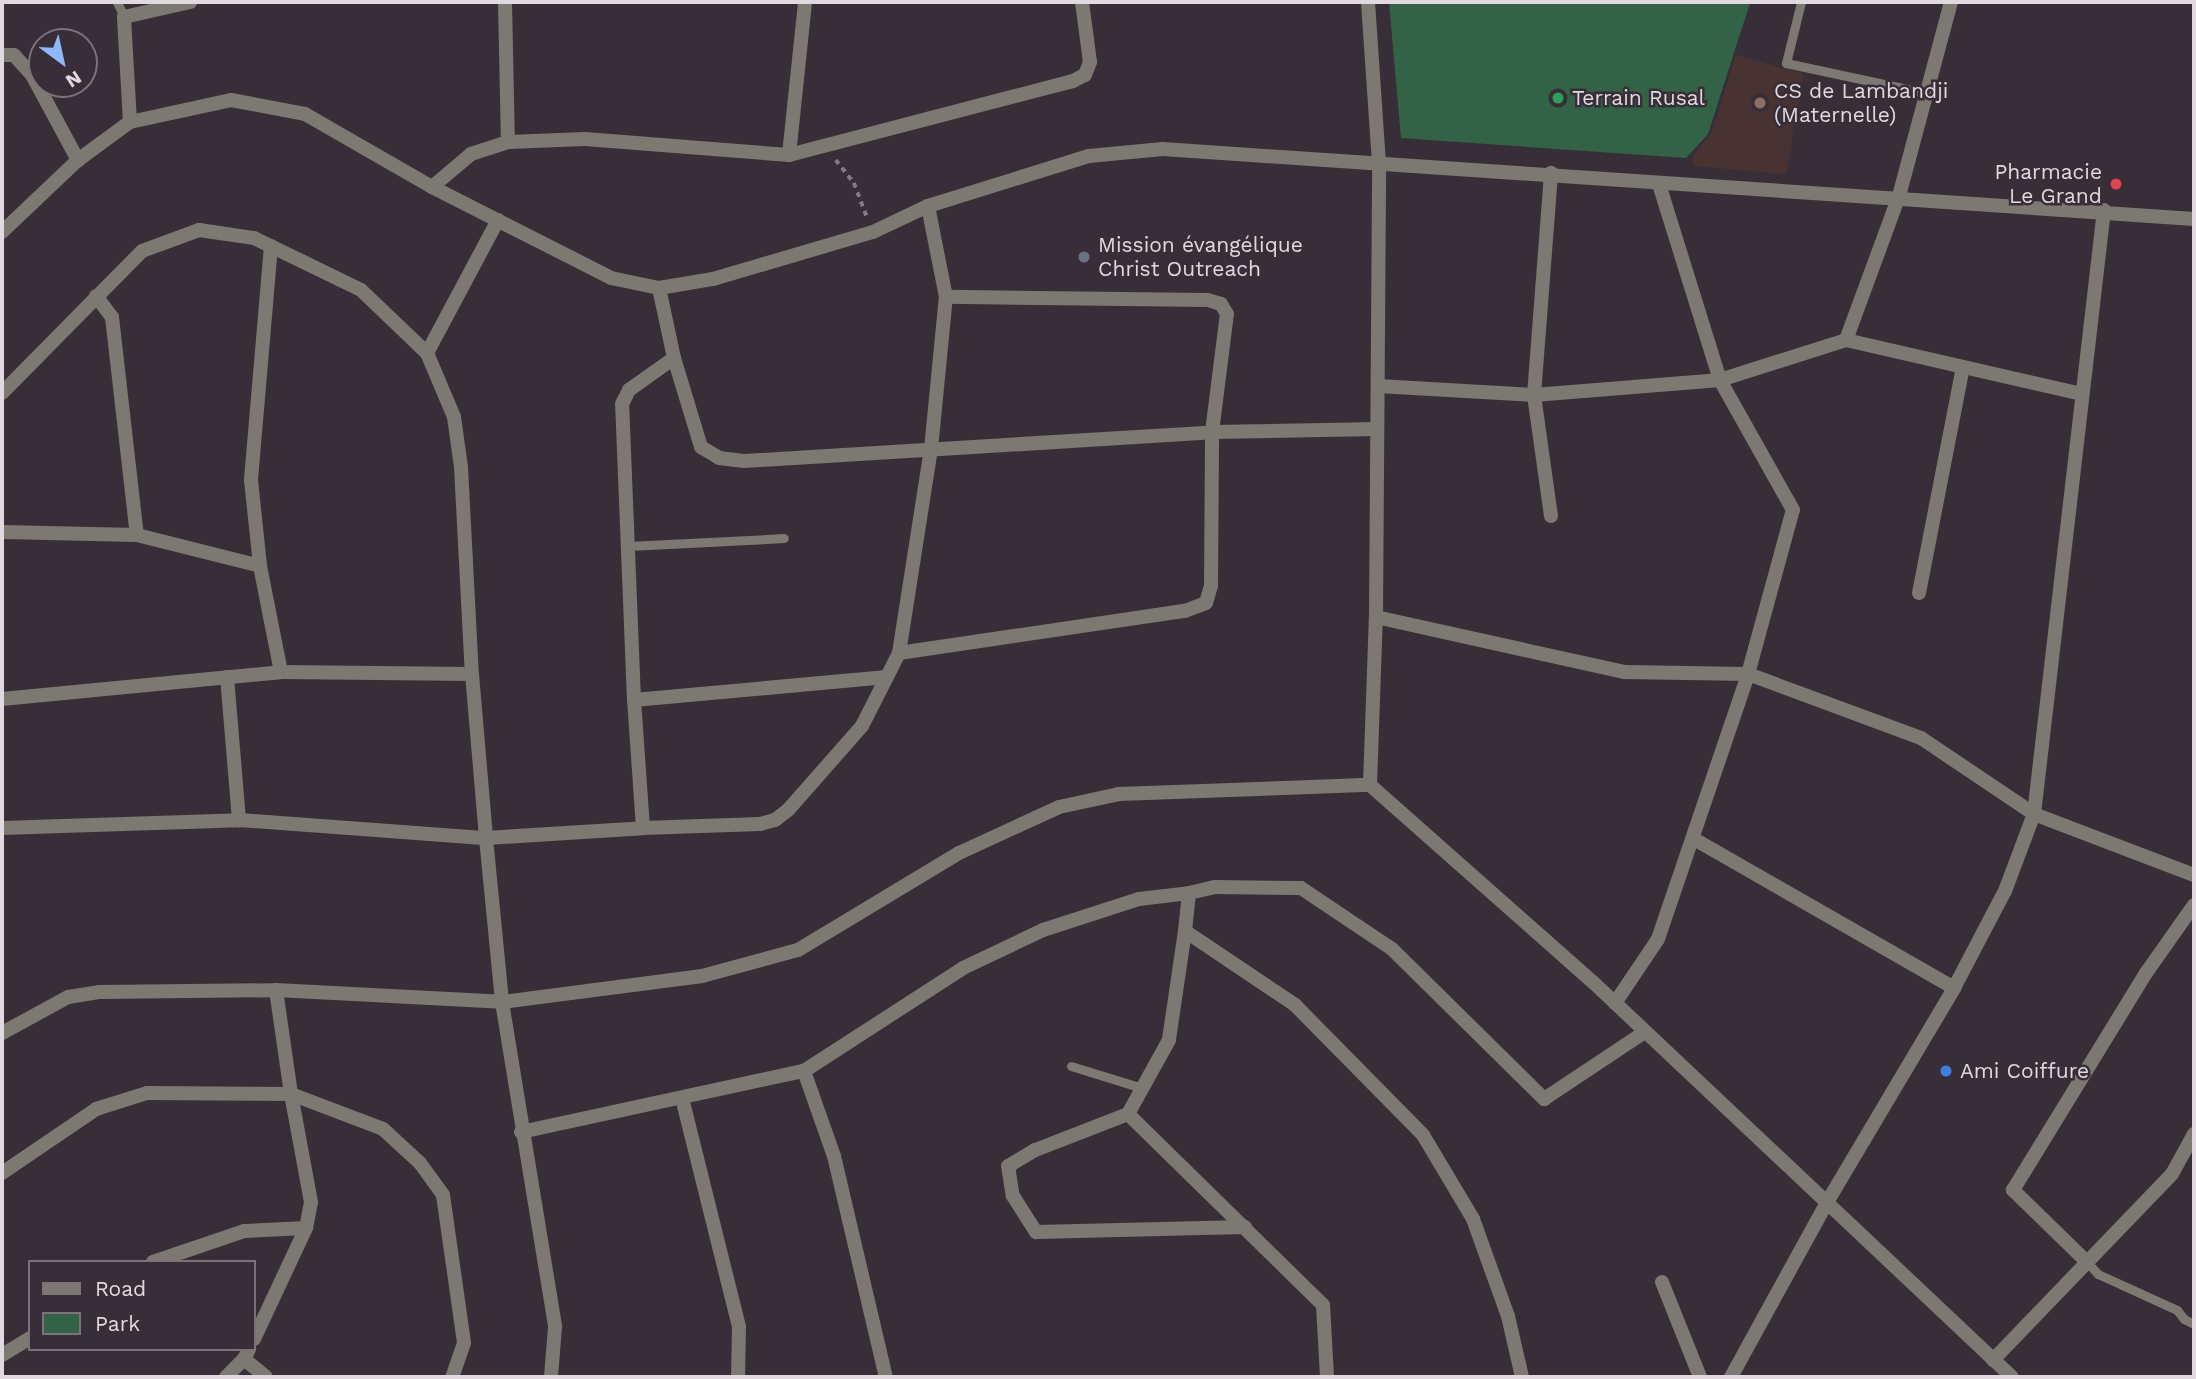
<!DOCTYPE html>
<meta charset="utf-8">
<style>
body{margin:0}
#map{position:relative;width:2196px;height:1379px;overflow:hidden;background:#382e38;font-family:"Work Sans",sans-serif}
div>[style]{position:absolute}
.education>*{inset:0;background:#483332}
.green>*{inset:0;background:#326346}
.path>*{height:3.5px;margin-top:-1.75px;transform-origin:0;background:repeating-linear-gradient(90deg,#827982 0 5px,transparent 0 10px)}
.service>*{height:9px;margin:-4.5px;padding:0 4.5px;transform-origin:4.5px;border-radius:4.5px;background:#7b7972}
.minor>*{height:14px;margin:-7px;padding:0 7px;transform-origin:7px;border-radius:7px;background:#7b7972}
.tertiary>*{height:14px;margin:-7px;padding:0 7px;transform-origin:7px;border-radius:7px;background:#7b7972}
.dots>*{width:19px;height:19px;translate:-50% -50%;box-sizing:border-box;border:4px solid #382e38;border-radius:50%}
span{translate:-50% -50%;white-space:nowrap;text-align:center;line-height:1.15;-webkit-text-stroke:5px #382e38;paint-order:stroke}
.poi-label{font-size:21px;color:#e0d9e0}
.left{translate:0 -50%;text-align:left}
.right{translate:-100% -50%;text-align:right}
.frame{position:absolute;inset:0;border:4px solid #e0d9e0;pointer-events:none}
.legend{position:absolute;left:28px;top:1260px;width:228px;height:91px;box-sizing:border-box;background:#382e38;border:2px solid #7b727b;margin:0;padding:9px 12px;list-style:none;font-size:21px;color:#e0d9e0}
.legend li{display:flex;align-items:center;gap:14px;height:35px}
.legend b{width:35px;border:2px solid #7b727b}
.north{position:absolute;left:28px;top:28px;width:70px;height:70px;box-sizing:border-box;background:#382e38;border:2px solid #7b727b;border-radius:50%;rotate:147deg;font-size:19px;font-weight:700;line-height:28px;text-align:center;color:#e0d9e0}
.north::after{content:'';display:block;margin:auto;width:24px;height:32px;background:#8fb8fd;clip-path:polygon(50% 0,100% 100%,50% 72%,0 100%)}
</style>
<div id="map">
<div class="education">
<i style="clip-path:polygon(1736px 55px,1804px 74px,1786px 174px,1693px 166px,1693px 156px,1712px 132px)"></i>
</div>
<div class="green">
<i style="clip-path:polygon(1389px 2px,1747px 2px,1750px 3px,1708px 134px,1686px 158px,1401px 138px)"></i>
</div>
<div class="path">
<i style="left:836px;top:160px;width:29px;rotate:52deg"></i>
<i style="left:854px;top:183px;width:36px;rotate:69deg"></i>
</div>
<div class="service">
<i style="left:117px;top:2px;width:17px;rotate:65deg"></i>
<i style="left:1801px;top:2px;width:63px;rotate:103.8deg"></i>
<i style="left:1786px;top:63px;width:143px;rotate:12.1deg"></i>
<i style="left:628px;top:546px;width:156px;rotate:-2.9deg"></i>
<i style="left:1071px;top:1066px;width:74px;rotate:17.2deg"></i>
<i style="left:2088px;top:1263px;width:15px;rotate:48deg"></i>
<i style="left:2098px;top:1274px;width:87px;rotate:24.5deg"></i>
<i style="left:2177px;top:1310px;width:11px;rotate:52deg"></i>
<i style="left:2184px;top:1319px;width:11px;rotate:27deg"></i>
</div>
<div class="minor">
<i style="left:505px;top:2px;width:140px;rotate:88.8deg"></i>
<i style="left:1368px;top:2px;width:161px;rotate:86.1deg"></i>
<i style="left:2px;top:55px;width:12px"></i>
<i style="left:14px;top:55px;width:27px;rotate:48deg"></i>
<i style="left:32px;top:75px;width:97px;rotate:61.6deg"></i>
<i style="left:130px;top:122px;width:105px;rotate:-93.3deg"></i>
<i style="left:124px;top:17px;width:68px;rotate:-12.8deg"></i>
<i style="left:789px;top:155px;width:154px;rotate:-84deg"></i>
<i style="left:432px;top:187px;width:51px;rotate:-40.2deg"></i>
<i style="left:471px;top:154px;width:39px;rotate:-18deg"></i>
<i style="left:508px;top:142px;width:77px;rotate:-2.2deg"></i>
<i style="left:585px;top:139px;width:205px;rotate:4.5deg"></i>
<i style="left:789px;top:155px;width:293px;rotate:-14.6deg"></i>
<i style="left:1073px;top:81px;width:13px;rotate:-27deg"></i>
<i style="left:1085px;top:75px;width:14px;rotate:-69deg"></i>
<i style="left:1090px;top:62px;width:61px;rotate:-97.6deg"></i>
<i style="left:271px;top:246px;width:235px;rotate:94.9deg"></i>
<i style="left:251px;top:480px;width:86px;rotate:84deg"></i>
<i style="left:260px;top:566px;width:108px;rotate:78.8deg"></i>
<i style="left:659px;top:288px;width:72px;rotate:77.9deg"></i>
<i style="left:674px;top:358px;width:93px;rotate:73.1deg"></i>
<i style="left:701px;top:447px;width:21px;rotate:31deg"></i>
<i style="left:719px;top:458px;width:25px;rotate:7deg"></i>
<i style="left:744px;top:461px;width:469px;rotate:-3.5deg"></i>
<i style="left:1212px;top:432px;width:165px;rotate:-1deg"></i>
<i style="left:96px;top:296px;width:26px;rotate:53deg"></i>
<i style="left:112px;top:317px;width:219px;rotate:83.5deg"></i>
<i style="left:1846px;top:340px;width:242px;rotate:12.9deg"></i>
<i style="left:1378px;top:386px;width:156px;rotate:3.3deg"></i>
<i style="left:1534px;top:395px;width:187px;rotate:-4.6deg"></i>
<i style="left:1720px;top:380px;width:132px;rotate:-17.6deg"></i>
<i style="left:1846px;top:340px;width:153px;rotate:-69.8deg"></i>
<i style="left:1899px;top:196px;width:201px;rotate:-75deg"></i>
<i style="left:2px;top:393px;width:199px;rotate:-45.4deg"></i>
<i style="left:142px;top:251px;width:61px;rotate:-20.2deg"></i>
<i style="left:199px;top:230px;width:56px;rotate:8.3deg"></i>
<i style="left:254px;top:238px;width:119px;rotate:25.9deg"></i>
<i style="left:361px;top:290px;width:91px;rotate:43.7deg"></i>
<i style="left:1551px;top:516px;width:122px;rotate:-98deg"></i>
<i style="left:1534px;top:395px;width:223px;rotate:-85.6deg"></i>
<i style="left:2px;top:532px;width:135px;rotate:1.3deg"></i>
<i style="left:137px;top:535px;width:127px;rotate:14.1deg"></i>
<i style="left:1919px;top:593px;width:230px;rotate:-79deg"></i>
<i style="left:1376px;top:617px;width:255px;rotate:12.5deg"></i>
<i style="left:1625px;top:672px;width:123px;rotate:0.9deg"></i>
<i style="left:1748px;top:674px;width:184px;rotate:20.3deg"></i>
<i style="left:1921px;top:738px;width:136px;rotate:33.9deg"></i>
<i style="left:2034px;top:814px;width:171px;rotate:20.9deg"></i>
<i style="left:899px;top:653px;width:289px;rotate:-8.4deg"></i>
<i style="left:1185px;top:611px;width:22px;rotate:-21deg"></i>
<i style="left:1206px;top:603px;width:18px;rotate:-74deg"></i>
<i style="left:1211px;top:586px;width:154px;rotate:-89.6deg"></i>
<i style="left:1212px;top:432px;width:119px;rotate:-82.8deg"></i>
<i style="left:1227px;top:314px;width:12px;rotate:-121deg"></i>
<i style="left:1221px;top:304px;width:14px;rotate:-163deg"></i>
<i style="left:1208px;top:300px;width:262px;rotate:-179.3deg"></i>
<i style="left:227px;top:677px;width:144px;rotate:85.2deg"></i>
<i style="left:2px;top:699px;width:280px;rotate:-5.5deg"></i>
<i style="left:281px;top:672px;width:191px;rotate:0.6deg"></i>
<i style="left:634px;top:700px;width:254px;rotate:-5.2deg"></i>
<i style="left:2px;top:828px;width:237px;rotate:-1.9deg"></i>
<i style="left:239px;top:820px;width:248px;rotate:4.2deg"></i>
<i style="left:486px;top:838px;width:157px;rotate:-3.6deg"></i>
<i style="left:643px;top:828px;width:117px;rotate:-2deg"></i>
<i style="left:760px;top:824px;width:16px;rotate:-15deg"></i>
<i style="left:775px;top:820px;width:16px;rotate:-38deg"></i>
<i style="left:788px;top:810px;width:112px;rotate:-48.6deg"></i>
<i style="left:862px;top:726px;width:82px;rotate:-63.1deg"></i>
<i style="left:899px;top:653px;width:206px;rotate:-81.1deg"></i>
<i style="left:931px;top:449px;width:153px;rotate:-84.4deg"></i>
<i style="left:946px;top:297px;width:93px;rotate:-101.2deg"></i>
<i style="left:643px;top:828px;width:128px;rotate:-94deg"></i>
<i style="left:634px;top:700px;width:296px;rotate:-92.3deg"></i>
<i style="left:622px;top:404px;width:16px;rotate:-63deg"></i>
<i style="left:629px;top:390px;width:55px;rotate:-35.4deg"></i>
<i style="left:1694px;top:839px;width:300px;rotate:29.8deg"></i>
<i style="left:1189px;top:893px;width:27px;rotate:-13deg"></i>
<i style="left:1215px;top:887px;width:86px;rotate:0.7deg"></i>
<i style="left:1301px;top:888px;width:110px;rotate:33.8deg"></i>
<i style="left:1392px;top:949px;width:214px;rotate:44.6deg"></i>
<i style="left:1544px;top:1099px;width:121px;rotate:-33.6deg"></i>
<i style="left:1185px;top:931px;width:110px;rotate:98.4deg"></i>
<i style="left:1169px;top:1040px;width:85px;rotate:119deg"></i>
<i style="left:1128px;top:1114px;width:100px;rotate:158.8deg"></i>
<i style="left:1035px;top:1150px;width:31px;rotate:149deg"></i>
<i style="left:1008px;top:1166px;width:30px;rotate:81deg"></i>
<i style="left:1013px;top:1196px;width:43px;rotate:57.4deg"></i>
<i style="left:1036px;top:1232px;width:209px;rotate:-1.4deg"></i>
<i style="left:1615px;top:1003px;width:77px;rotate:-56.1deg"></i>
<i style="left:1658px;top:939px;width:280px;rotate:-71.2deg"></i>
<i style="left:1748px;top:674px;width:170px;rotate:-74.7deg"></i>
<i style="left:1793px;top:510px;width:149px;rotate:-119.3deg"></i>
<i style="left:1720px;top:380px;width:205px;rotate:-107.3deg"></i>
<i style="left:804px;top:1071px;width:90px;rotate:70.6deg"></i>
<i style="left:834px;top:1156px;width:227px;rotate:76.8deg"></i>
<i style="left:682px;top:1098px;width:236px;rotate:76deg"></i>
<i style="left:739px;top:1327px;width:50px;rotate:91.1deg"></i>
<i style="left:1128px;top:1114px;width:273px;rotate:44.4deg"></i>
<i style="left:1323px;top:1305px;width:72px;rotate:86.8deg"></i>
<i style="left:521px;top:1132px;width:289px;rotate:-12.2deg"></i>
<i style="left:804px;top:1071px;width:189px;rotate:-32.9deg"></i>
<i style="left:963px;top:968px;width:89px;rotate:-25.4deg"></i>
<i style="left:1043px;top:930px;width:101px;rotate:-17.9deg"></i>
<i style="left:1139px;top:899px;width:50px;rotate:-6.8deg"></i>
<i style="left:1189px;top:893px;width:38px;rotate:96deg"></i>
<i style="left:1185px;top:931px;width:133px;rotate:33.9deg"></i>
<i style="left:1295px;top:1005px;width:182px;rotate:45.4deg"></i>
<i style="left:1423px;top:1135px;width:98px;rotate:59.2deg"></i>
<i style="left:1473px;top:1219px;width:103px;rotate:70.2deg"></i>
<i style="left:1508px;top:1316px;width:63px;rotate:77.1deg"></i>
<i style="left:2px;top:1173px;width:114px;rotate:-34.2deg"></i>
<i style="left:96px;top:1109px;width:53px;rotate:-17.4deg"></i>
<i style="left:147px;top:1093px;width:144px;rotate:0.4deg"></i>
<i style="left:291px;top:1094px;width:98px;rotate:20.8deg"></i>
<i style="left:383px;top:1129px;width:50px;rotate:42.6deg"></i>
<i style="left:420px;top:1163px;width:39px;rotate:54deg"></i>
<i style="left:443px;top:1195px;width:149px;rotate:81.9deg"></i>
<i style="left:464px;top:1343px;width:36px;rotate:109deg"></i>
<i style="left:153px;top:1262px;width:96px;rotate:-18.8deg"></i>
<i style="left:244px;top:1231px;width:62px;rotate:-2.8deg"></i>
<i style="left:2088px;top:1263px;width:105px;rotate:-135.8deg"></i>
<i style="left:2013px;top:1190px;width:255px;rotate:-58.5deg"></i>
<i style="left:2146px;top:973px;width:83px;rotate:-54.8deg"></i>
<i style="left:1662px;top:1282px;width:102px;rotate:68.2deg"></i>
<i style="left:254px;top:1339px;width:123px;rotate:-64.9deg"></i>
<i style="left:306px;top:1228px;width:26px;rotate:-79deg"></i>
<i style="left:311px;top:1202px;width:110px;rotate:-100.5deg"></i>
<i style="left:291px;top:1094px;width:105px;rotate:-98.2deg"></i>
<i style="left:2px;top:1355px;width:33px;rotate:-31deg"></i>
<i style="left:244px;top:1359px;width:28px;rotate:39deg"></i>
<i style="left:1993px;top:1360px;width:258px;rotate:-46.1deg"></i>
<i style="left:2172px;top:1174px;width:46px;rotate:-61.2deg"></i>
<i style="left:226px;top:1377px;width:25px;rotate:-45deg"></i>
<i style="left:244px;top:1359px;width:11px;rotate:-63deg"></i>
</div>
<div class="tertiary">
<i style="left:498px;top:220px;width:151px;rotate:118.1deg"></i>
<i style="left:427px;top:353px;width:69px;rotate:67.1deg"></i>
<i style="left:454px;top:417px;width:50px;rotate:82deg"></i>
<i style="left:461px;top:467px;width:207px;rotate:87deg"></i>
<i style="left:472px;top:674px;width:165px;rotate:85.1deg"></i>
<i style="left:486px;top:838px;width:165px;rotate:84.4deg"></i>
<i style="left:502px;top:1002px;width:329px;rotate:80.7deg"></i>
<i style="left:555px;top:1327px;width:50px;rotate:94.6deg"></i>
<i style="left:2px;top:232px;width:105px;rotate:-43.5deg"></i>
<i style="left:78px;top:160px;width:64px;rotate:-36.2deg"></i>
<i style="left:130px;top:122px;width:103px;rotate:-12.3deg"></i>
<i style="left:231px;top:100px;width:75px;rotate:10.7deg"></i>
<i style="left:305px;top:114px;width:146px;rotate:29.9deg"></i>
<i style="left:432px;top:187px;width:201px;rotate:26.9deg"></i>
<i style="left:611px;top:278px;width:49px;rotate:11.8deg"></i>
<i style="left:659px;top:288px;width:55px;rotate:-9.5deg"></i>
<i style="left:713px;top:279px;width:167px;rotate:-16.4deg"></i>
<i style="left:873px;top:232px;width:61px;rotate:-25.3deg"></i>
<i style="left:928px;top:206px;width:169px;rotate:-17.3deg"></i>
<i style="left:1089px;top:156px;width:74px;rotate:-5.4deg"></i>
<i style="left:1163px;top:149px;width:1033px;rotate:3.88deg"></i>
<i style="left:1370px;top:785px;width:168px;rotate:-88deg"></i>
<i style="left:1376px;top:617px;width:454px;rotate:-89.6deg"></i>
<i style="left:2px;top:1033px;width:75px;rotate:-28.6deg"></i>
<i style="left:68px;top:997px;width:31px;rotate:-9deg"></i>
<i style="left:99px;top:992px;width:177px;rotate:-0.6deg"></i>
<i style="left:276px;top:990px;width:226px;rotate:3deg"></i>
<i style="left:502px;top:1002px;width:202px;rotate:-7.4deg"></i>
<i style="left:702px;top:976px;width:99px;rotate:-15.2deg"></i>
<i style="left:798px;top:950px;width:188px;rotate:-31.1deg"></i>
<i style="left:959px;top:853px;width:110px;rotate:-24.7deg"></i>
<i style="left:1059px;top:807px;width:61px;rotate:-12.2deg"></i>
<i style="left:1119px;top:794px;width:251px;rotate:-2.1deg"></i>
<i style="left:1370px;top:785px;width:300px;rotate:41.5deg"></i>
<i style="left:1595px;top:984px;width:573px;rotate:43.3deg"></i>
<i style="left:1731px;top:1377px;width:197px;rotate:-61.2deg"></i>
<i style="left:1826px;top:1204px;width:251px;rotate:-59.3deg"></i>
<i style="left:1954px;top:988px;width:110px;rotate:-62.3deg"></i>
<i style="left:2005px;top:891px;width:82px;rotate:-69.4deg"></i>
<i style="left:2034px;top:814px;width:608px;rotate:-83.39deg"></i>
</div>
<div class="dots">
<i style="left:1558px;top:98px;background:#2e9e5b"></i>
<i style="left:1760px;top:103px;background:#8d6e63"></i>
<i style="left:2116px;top:184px;background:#e0444e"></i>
<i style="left:1084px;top:257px;background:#6b7280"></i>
<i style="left:1946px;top:1071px;background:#3f7fe0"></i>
</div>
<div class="poi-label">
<span class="left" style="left:1774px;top:103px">CS de Lambandji<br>(Maternelle)</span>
<span class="left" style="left:1572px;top:98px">Terrain Rusal</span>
<span class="right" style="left:2102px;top:184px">Pharmacie<br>Le Grand</span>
<span class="left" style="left:1098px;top:257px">Mission évangélique<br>Christ Outreach</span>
<span class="left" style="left:1960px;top:1071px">Ami Coiffure</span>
</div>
<div class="frame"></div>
<ul class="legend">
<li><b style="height:9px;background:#7b7972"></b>Road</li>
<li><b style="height:19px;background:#326346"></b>Park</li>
</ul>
<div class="north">N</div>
</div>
